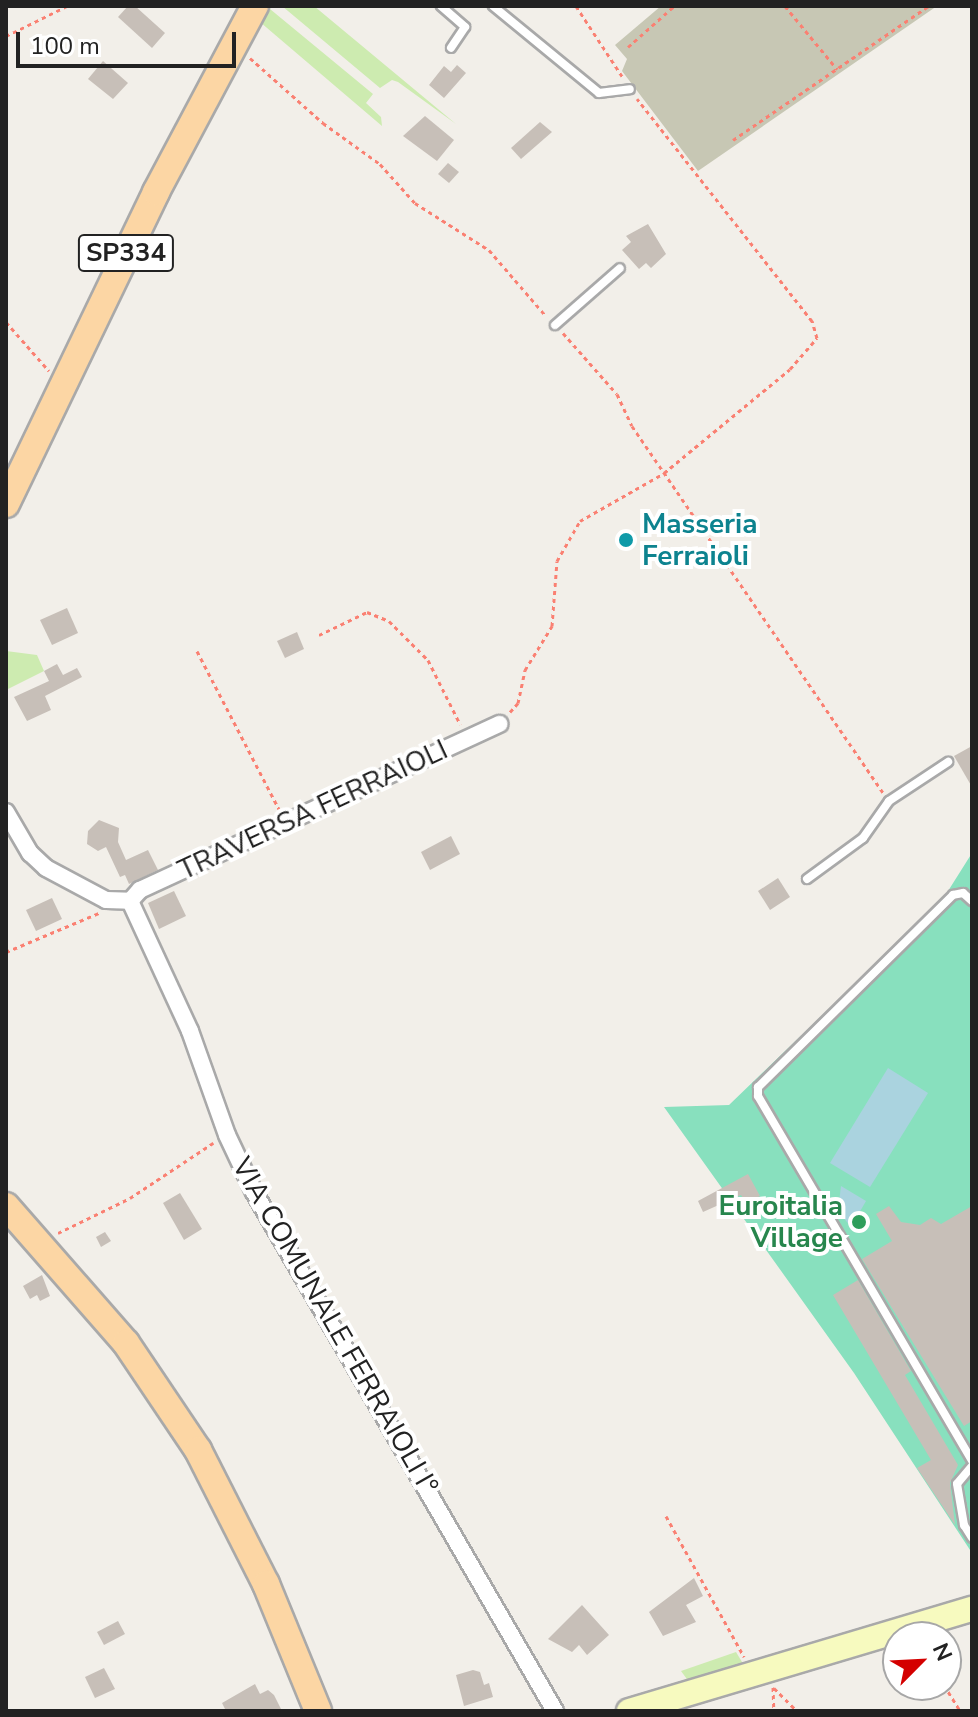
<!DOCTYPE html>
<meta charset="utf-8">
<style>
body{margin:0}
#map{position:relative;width:978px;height:1717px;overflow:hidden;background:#f2efe9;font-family:"Nunito Sans",sans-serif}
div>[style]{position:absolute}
.construction>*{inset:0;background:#c7c7b4}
.grass>*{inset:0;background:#cdebb0}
.pitch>*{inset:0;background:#88e0be}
.water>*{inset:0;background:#aad3df}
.building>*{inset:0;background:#c7bfb8}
.path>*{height:3px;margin-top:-1.5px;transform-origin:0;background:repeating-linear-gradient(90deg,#fa8072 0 4px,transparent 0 8px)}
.roads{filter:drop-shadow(2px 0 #a9a9a9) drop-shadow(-2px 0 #a9a9a9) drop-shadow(0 2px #a9a9a9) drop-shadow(0 -2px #a9a9a9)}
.lane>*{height:8px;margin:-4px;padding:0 4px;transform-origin:4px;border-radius:4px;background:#fff}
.street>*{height:16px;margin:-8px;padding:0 8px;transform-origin:8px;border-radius:8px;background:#fff}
.secondary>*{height:24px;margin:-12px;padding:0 12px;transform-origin:12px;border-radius:12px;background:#f7fabf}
.primary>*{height:26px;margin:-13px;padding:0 13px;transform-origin:13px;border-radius:13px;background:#fcd6a4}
.dots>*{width:22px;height:22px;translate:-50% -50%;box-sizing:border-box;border:4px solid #fff;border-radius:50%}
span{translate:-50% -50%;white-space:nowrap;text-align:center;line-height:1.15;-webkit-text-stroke:8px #fff;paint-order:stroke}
.shield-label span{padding:2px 6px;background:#fff;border:2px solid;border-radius:6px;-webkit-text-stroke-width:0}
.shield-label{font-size:26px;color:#222;font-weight:700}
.culture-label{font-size:28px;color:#0d838f;font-weight:700}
.left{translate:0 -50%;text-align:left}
.street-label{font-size:28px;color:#222}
.leisure-label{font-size:28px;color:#27864d;font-weight:700}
.right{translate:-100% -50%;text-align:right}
.frame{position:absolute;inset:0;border:8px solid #222;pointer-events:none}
.north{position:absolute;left:882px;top:1621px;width:80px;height:80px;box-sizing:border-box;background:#fff;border:2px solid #a7a7a7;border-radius:50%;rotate:66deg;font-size:22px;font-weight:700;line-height:32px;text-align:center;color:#222}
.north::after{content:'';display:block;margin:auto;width:28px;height:36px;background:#d40000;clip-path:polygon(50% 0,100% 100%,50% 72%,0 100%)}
.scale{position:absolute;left:16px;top:32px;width:220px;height:36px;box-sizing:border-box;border:4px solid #222;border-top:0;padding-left:10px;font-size:24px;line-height:28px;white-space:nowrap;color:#222;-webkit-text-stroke:6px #fff;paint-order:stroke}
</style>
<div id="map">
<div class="construction">
<i style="clip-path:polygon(661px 6px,937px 6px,698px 171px,622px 71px,627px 59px,615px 45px)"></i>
</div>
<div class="grass">
<i style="clip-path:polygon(282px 6px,314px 6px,456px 124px,398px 82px,392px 80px,380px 88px)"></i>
<i style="clip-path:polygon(270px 9px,373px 94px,366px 103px,381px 117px,382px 126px,260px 22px)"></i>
<i style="clip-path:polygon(6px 651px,37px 655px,44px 671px,6px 690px)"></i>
<i style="clip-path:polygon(736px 1652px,745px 1667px,689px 1682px,681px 1671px)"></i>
</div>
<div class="pitch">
<i style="clip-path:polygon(972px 853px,972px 1553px,854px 1373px,664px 1107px,729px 1105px,943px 899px)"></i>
</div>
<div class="water">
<i style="clip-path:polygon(888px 1068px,928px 1093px,870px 1187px,830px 1163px)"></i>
<i style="clip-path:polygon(841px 1186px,866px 1201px,851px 1227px,838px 1211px)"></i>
</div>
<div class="building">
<i style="clip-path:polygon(128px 6px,135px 6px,165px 33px,152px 48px,118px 17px)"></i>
<i style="clip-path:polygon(103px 61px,128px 83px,113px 99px,88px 79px)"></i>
<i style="clip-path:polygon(457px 65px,466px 73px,444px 98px,429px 85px,444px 66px,451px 72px)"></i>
<i style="clip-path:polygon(425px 116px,454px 140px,437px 161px,403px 136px)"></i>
<i style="clip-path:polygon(540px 122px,552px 132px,521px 159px,511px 148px)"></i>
<i style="clip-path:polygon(448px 163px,459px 172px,449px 183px,438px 174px)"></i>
<i style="clip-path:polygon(648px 224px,666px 254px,651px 268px,646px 263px,639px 269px,622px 250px,631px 242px,626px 236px)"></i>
<i style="clip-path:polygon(67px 608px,78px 633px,52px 645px,40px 620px)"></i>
<i style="clip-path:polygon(297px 632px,304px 649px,285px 658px,277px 641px)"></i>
<i style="clip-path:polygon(57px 664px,63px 675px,77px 668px,82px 677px,45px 696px,51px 710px,27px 721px,14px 697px,49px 681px,44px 671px)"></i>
<i style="clip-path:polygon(972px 746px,972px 787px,954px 756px)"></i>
<i style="clip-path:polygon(99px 820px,119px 828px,118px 842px,126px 860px,148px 850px,158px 870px,129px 884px,125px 875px,120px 877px,106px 847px,98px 851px,87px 844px,88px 831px)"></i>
<i style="clip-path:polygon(451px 836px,460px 854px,430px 870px,421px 852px)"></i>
<i style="clip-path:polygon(778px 878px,790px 897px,770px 910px,758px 891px)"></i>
<i style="clip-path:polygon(174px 891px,186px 916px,159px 929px,148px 903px)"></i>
<i style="clip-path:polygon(52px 898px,62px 919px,36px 931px,26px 910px)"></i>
<i style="clip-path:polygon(748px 1174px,760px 1196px,746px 1203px,741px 1195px,703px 1212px,698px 1201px)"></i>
<i style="clip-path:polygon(180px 1193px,202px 1229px,184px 1240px,163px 1203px)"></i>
<i style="clip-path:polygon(889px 1206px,901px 1222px,920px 1225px,931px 1218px,941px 1224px,972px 1206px,972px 1421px,964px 1426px,862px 1259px,892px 1241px,876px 1214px)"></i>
<i style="clip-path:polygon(105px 1232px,111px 1241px,101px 1247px,96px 1237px)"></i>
<i style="clip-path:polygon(42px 1275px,50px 1296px,40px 1301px,37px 1295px,30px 1299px,23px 1286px)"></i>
<i style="clip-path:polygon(858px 1280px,911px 1371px,905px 1375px,958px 1465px,950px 1483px,955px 1525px,917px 1468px,931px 1460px,833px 1295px)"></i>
<i style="clip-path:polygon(694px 1578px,703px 1596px,686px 1605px,696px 1622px,663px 1636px,649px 1612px)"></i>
<i style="clip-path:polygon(582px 1605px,609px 1635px,587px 1655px,579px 1645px,572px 1652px,548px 1639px)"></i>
<i style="clip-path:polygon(118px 1621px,125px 1634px,104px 1645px,97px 1632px)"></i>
<i style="clip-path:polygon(104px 1668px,115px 1689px,95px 1698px,85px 1677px)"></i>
<i style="clip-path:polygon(473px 1670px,480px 1672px,484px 1685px,489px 1683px,493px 1697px,464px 1706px,456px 1675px)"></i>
<i style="clip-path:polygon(255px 1684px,260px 1694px,268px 1690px,274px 1695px,282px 1711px,226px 1711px,222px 1703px)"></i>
</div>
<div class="path">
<i style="left:576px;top:6px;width:87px;rotate:56.7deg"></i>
<i style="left:785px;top:6px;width:82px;rotate:50.5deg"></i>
<i style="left:6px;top:36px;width:68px;rotate:-26.2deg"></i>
<i style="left:628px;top:47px;width:62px;rotate:-41.7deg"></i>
<i style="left:250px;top:58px;width:98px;rotate:41.7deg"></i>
<i style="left:323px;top:123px;width:70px;rotate:35.7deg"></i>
<i style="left:380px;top:164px;width:52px;rotate:48.1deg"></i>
<i style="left:415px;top:203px;width:88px;rotate:32.4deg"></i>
<i style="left:489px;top:250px;width:87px;rotate:49.2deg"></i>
<i style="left:733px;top:140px;width:237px;rotate:-34.4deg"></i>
<i style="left:6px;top:322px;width:65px;rotate:48.7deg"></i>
<i style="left:563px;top:333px;width:81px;rotate:48.5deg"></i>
<i style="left:617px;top:394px;width:35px;rotate:65deg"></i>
<i style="left:632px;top:426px;width:444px;rotate:55.6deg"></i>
<i style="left:319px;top:635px;width:53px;rotate:-25.6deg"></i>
<i style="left:367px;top:612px;width:24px;rotate:22deg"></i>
<i style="left:389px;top:621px;width:55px;rotate:45deg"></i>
<i style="left:428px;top:660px;width:72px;rotate:63.4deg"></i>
<i style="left:197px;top:651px;width:178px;rotate:62.6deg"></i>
<i style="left:510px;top:712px;width:12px;rotate:-48deg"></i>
<i style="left:518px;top:703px;width:34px;rotate:-78deg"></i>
<i style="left:525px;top:670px;width:52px;rotate:-58.5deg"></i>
<i style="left:552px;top:626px;width:65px;rotate:-85.6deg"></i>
<i style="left:557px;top:561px;width:46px;rotate:-60.1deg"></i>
<i style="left:580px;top:521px;width:97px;rotate:-29.7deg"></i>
<i style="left:664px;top:473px;width:163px;rotate:-39.5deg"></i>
<i style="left:790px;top:369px;width:41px;rotate:-48.9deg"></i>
<i style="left:817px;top:338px;width:18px;rotate:-106deg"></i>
<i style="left:812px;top:321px;width:283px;rotate:-128.2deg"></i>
<i style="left:6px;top:952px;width:103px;rotate:-22.8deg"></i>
<i style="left:58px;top:1233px;width:80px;rotate:-25.9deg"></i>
<i style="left:130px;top:1198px;width:100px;rotate:-33.5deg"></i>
<i style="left:666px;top:1516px;width:161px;rotate:61deg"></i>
<i style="left:944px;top:1685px;width:31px;rotate:58deg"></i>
<i style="left:773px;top:1687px;width:24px;rotate:88deg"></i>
<i style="left:774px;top:1688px;width:33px;rotate:45deg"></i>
</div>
<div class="roads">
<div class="lane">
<i style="left:441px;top:6px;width:32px;rotate:41deg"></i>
<i style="left:465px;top:27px;width:25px;rotate:124deg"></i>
<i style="left:493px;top:6px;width:137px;rotate:39.4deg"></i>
<i style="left:599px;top:93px;width:31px;rotate:-7deg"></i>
<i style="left:555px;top:325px;width:86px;rotate:-41.2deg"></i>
<i style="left:807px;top:879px;width:69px;rotate:-36.2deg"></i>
<i style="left:863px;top:838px;width:45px;rotate:-54.9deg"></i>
<i style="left:889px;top:801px;width:71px;rotate:-33.5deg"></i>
<i style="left:972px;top:901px;width:12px;rotate:-138deg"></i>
<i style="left:963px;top:893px;width:10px;rotate:169deg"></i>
<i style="left:953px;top:895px;width:274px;rotate:135.4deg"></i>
<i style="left:758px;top:1087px;width:9px;rotate:90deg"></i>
<i style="left:758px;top:1096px;width:423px;rotate:59.6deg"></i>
<i style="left:972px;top:1466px;width:23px;rotate:130deg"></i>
<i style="left:957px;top:1484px;width:42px;rotate:80.3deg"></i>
<i style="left:964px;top:1525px;width:15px;rotate:58deg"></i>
</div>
<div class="street">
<i style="left:6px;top:812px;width:48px;rotate:59.7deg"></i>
<i style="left:30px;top:853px;width:22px;rotate:43deg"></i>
<i style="left:46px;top:868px;width:68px;rotate:28.1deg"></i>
<i style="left:106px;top:900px;width:24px;rotate:2deg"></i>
<i style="left:130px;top:901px;width:143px;rotate:65.2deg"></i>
<i style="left:190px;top:1031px;width:110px;rotate:70.4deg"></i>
<i style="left:227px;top:1135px;width:63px;rotate:64.7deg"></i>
<i style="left:254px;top:1192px;width:600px;rotate:59.89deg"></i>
<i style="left:130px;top:901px;width:15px;rotate:-48deg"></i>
<i style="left:140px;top:890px;width:396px;rotate:-24.8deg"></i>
</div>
<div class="secondary">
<i style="left:629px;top:1711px;width:358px;rotate:-16.6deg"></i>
</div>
<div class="primary">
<i style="left:6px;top:504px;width:346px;rotate:-64.3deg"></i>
<i style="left:156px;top:192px;width:211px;rotate:-62deg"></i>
<i style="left:6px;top:1206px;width:182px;rotate:48.8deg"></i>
<i style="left:126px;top:1343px;width:129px;rotate:56.1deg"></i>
<i style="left:198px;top:1450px;width:150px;rotate:63.1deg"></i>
<i style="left:266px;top:1584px;width:137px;rotate:67.7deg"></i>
</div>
</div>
<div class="dots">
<i style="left:626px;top:540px;background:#0f9aa8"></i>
<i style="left:859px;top:1222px;background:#2e9e5b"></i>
</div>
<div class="shield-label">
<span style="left:126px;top:253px">SP334</span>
</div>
<div class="culture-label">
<span class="left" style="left:642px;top:540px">Masseria<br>Ferraioli</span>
</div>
<div class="street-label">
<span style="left:313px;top:810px;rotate:-25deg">TRAVERSA FERRAIOLI</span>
<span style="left:335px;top:1326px;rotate:60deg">VIA COMUNALE FERRAIOLI I°</span>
</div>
<div class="leisure-label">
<span class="right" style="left:843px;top:1222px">Euroitalia<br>Village</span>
</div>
<div class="frame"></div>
<div class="north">N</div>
<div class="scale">100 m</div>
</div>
